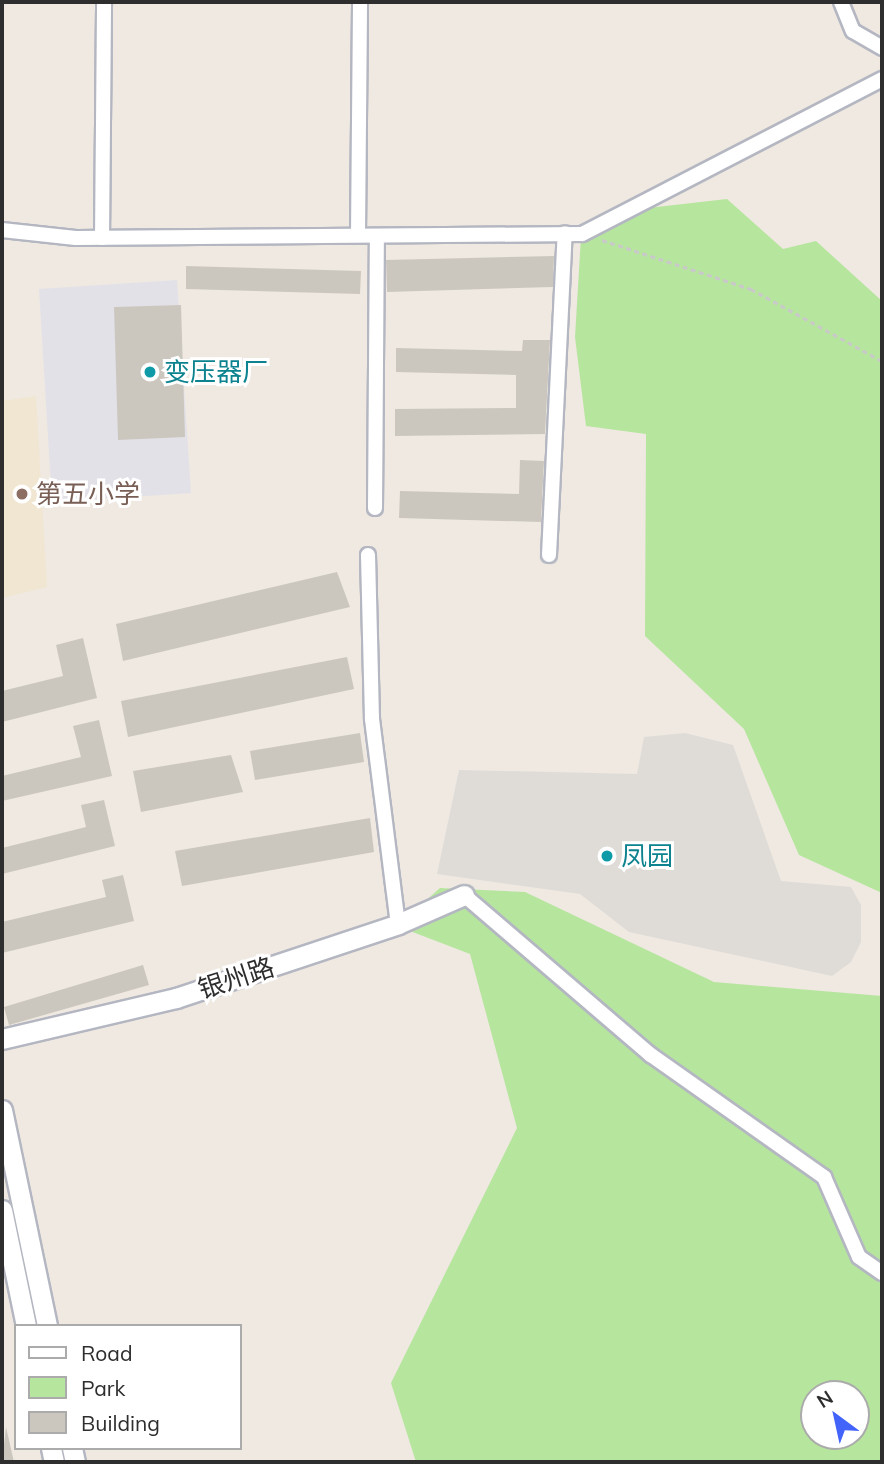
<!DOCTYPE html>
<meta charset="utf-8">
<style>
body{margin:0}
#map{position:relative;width:884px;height:1464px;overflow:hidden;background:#efe9e1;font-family:Mulish,"Noto Sans SC",sans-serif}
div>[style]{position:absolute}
.industrial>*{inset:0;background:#e3e1e8}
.education>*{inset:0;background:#f0e6d1}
.green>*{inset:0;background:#b6e59e}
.plaza>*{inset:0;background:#dfdcd8}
.building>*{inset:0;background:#cbc7bf}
.path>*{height:2.5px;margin-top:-1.25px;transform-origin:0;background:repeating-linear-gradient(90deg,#c9c9c9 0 5px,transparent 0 8.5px)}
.roads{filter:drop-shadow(2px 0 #b4b7c1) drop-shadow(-2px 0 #b4b7c1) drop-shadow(0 2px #b4b7c1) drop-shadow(0 -2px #b4b7c1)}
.street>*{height:14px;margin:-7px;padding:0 7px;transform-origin:7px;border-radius:7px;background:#fff}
.secondary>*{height:19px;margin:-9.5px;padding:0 9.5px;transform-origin:9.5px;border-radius:9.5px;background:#fff}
.dots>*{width:19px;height:19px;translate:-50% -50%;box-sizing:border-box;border:4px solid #fff;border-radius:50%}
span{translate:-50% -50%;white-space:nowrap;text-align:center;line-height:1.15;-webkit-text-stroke:6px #fff;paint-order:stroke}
.culture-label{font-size:26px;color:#0d838f}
.left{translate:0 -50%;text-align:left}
.education-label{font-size:26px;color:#785e54}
.street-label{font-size:26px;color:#2e2e2e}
.frame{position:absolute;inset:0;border:4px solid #2e2e2e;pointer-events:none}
.legend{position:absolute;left:14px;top:1324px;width:228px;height:126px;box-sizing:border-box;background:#fff;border:2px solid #ababab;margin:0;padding:9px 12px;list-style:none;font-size:21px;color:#2e2e2e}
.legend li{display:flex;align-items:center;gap:14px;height:35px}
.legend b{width:35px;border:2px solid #ababab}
.north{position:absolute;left:800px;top:1380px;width:70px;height:70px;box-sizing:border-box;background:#fff;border:2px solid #ababab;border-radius:50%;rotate:327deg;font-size:19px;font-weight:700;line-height:28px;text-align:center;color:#2e2e2e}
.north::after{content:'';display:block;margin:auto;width:24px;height:32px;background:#4264fb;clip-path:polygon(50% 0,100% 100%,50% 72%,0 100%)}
</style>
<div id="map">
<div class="industrial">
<i style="clip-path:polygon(177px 280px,191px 493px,52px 502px,39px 289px)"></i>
</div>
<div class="education">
<i style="clip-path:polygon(36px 396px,47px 587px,2px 598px,2px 401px)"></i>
</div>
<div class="green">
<i style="clip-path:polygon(727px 199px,783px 249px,816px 241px,882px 301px,882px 893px,799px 855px,744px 729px,645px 636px,646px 434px,586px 426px,575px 337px,581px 237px,648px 208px)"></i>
<i style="clip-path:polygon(evenodd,440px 888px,525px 892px,714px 982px,882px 996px,882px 1462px,416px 1462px,391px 1383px,517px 1128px,470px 954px,397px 926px,440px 888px,814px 1394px,856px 1394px,856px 1436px,814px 1436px,814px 1394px)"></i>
</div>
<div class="plaza">
<i style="clip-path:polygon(685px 733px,733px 745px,781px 881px,851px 887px,861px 905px,861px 942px,851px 962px,832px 976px,629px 932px,580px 894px,437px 874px,459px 770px,637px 774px,644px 737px)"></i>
</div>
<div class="building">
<i style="clip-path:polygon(554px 256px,553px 287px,387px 292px,386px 260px)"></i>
<i style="clip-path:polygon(186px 266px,361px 271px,360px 294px,186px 289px)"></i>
<i style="clip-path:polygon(181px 305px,185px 437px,118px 440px,114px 307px)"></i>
<i style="clip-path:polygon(523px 340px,550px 340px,545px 434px,395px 436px,395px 409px,516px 408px,516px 375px,396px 372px,396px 348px,522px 351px)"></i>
<i style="clip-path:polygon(520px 460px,544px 461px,541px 522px,399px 518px,400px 491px,519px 494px)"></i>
<i style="clip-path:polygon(337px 572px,350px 607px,123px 661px,116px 624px)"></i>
<i style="clip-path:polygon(83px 638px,97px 698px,2px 722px,2px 691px,63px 676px,56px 645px)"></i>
<i style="clip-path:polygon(347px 657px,354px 689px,128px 737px,121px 701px)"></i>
<i style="clip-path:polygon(99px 720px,112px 776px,2px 801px,2px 776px,81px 757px,73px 726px)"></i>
<i style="clip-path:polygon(360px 733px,364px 762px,255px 780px,250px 751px)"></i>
<i style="clip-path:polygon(231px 755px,243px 792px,141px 812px,133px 771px)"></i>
<i style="clip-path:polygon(104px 800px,115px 846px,2px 874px,2px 848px,86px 827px,81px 805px)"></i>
<i style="clip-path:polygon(370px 818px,374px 852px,182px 886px,175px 851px)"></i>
<i style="clip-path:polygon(123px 875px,134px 921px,2px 953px,2px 922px,106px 897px,102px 880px)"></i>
<i style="clip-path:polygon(143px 965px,149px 985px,9px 1025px,4px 1007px)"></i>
<i style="clip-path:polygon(6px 1427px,14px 1462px,2px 1462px)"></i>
</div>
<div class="path">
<i style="left:602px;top:240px;width:157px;rotate:18.2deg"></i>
<i style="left:751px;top:289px;width:149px;rotate:28.8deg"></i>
</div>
<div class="roads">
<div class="street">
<i style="left:841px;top:2px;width:31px;rotate:68deg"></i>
<i style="left:853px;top:31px;width:34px;rotate:30deg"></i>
<i style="left:2px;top:230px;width:74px;rotate:6.2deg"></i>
<i style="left:76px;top:238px;width:506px;rotate:-0.45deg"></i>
<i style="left:582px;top:234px;width:338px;rotate:-27.3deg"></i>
<i style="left:358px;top:235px;width:233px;rotate:-89.5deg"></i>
<i style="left:102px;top:238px;width:236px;rotate:-89.5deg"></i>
<i style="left:375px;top:508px;width:270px;rotate:-89.6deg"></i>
<i style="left:368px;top:555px;width:164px;rotate:88.6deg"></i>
<i style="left:372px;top:719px;width:207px;rotate:82.8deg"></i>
<i style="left:549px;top:555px;width:322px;rotate:-87.2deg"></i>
<i style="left:464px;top:895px;width:246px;rotate:40.6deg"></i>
<i style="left:651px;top:1055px;width:212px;rotate:35.2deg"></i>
<i style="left:824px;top:1177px;width:87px;rotate:66.4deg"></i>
<i style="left:859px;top:1257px;width:28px;rotate:35deg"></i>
</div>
<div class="secondary">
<i style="left:2px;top:1039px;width:179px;rotate:-13.3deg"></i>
<i style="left:176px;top:998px;width:234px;rotate:-18.4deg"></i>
<i style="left:398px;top:924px;width:72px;rotate:-23.7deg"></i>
<i style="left:2px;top:1110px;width:221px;rotate:78.2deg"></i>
<i style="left:2px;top:1210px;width:118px;rotate:78.3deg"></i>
<i style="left:51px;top:1448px;width:14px;rotate:78deg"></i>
<i style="left:72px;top:1448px;width:14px;rotate:78deg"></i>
</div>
</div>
<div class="dots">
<i style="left:150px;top:372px;background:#0f9aa8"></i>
<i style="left:22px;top:494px;background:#8d6e63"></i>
<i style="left:607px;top:856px;background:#0f9aa8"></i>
</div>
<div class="culture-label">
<span class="left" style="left:164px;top:372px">变压器厂</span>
<span class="left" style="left:621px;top:856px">凤园</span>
</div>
<div class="education-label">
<span class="left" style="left:36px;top:494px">第五小学</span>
</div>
<div class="street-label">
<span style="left:236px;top:978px;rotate:-18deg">银州路</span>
</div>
<div class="frame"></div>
<ul class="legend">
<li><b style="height:9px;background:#fff"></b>Road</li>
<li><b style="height:19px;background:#b6e59e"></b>Park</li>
<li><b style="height:19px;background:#cbc7bf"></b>Building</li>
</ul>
<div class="north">N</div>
</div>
